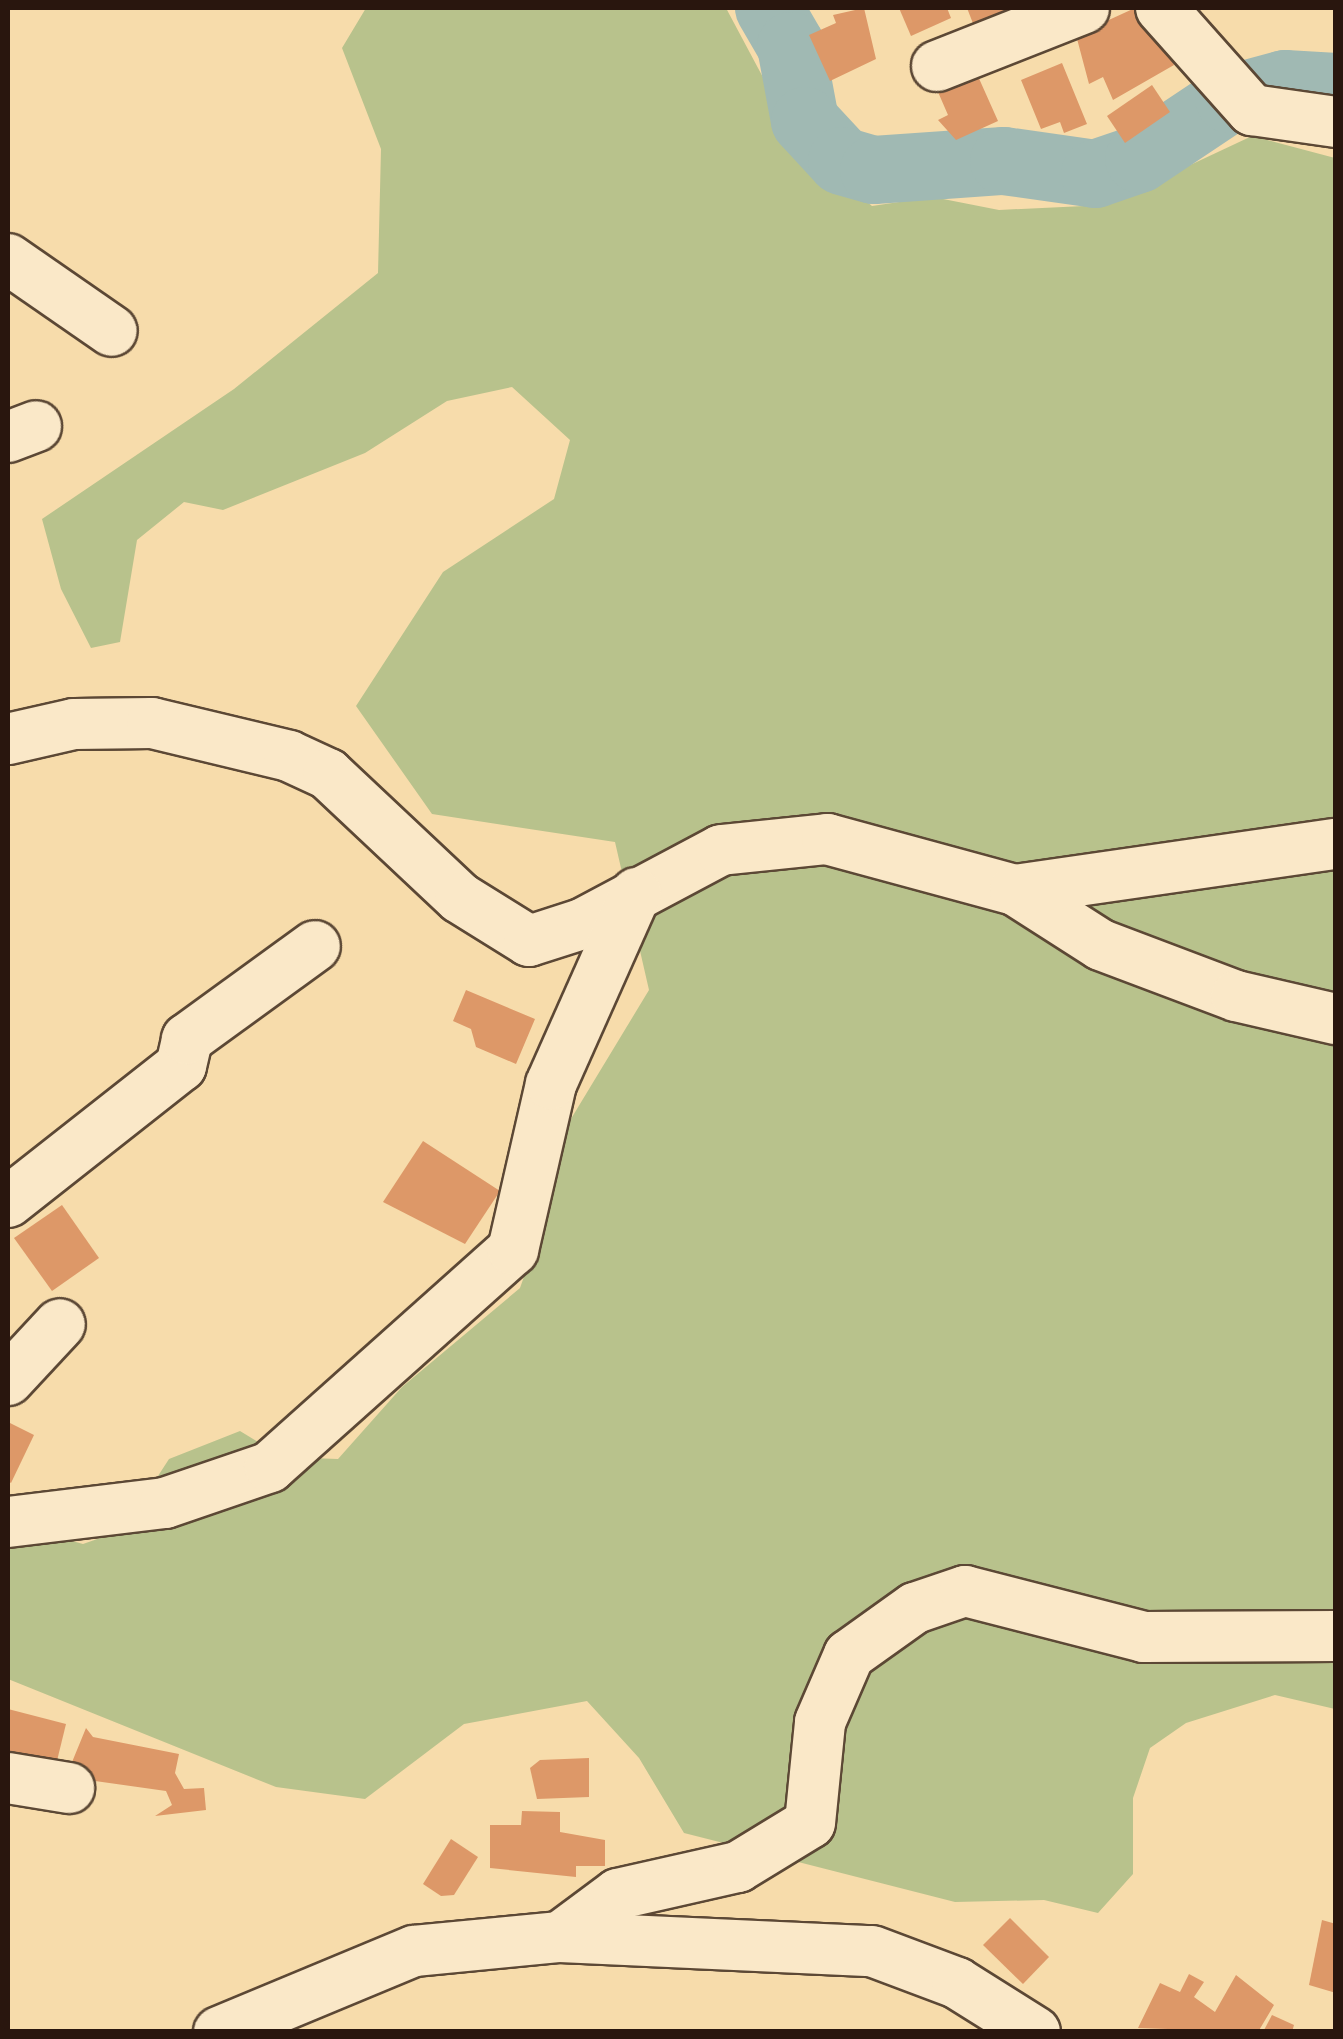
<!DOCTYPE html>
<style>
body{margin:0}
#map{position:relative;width:1343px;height:2039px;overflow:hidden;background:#f7dcab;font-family:Vollkorn,serif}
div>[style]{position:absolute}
.green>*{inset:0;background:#b8c28c}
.river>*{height:68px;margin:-34px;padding:0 34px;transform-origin:34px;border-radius:34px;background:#a0b9b3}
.building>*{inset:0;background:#dd9868}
.roads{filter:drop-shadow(2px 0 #5c4835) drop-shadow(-2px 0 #5c4835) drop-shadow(0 2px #5c4835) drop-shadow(0 -2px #5c4835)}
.minor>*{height:50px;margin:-25px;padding:0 25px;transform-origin:25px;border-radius:25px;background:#fae8c8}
span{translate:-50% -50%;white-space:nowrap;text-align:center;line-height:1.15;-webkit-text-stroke:8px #fae8c8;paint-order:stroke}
.frame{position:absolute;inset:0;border:10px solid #29160e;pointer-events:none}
</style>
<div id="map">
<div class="green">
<i style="clip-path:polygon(366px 8px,726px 8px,798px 143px,872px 206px,933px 197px,999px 210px,1105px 205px,1252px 136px,1335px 158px,1335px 1709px,1275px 1695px,1186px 1723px,1150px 1748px,1133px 1798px,1133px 1874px,1098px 1913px,1044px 1900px,955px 1902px,684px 1833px,639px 1758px,587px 1701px,464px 1724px,365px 1799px,276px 1787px,8px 1679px,8px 1523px,83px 1544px,123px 1530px,169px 1459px,240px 1431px,283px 1457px,338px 1459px,402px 1387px,520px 1288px,539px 1234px,540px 1170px,649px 990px,615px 842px,432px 814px,356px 706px,443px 572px,554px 499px,570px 440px,512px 387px,447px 401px,365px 453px,223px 510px,184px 502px,137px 540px,120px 642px,91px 648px,61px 589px,42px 519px,234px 389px,378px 273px,381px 149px,342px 48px)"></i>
</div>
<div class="river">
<i style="left:769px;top:8px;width:44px;rotate:59.9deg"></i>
<i style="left:791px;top:46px;width:76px;rotate:79.4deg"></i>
<i style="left:805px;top:121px;width:54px;rotate:47.2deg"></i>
<i style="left:842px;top:161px;width:33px;rotate:16deg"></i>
<i style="left:874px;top:170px;width:130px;rotate:-4deg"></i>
<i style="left:1004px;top:161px;width:92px;rotate:8.1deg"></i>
<i style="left:1095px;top:174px;width:46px;rotate:-18.8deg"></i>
<i style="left:1139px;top:159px;width:108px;rotate:-33.7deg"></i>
<i style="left:1229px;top:99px;width:58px;rotate:-15deg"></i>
<i style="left:1285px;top:84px;width:51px;rotate:3.4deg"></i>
</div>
<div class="building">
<i style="clip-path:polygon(864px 8px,876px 59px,830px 81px,809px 35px,836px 23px,833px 15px)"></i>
<i style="clip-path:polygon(899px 8px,947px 8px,951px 18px,911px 36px)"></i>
<i style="clip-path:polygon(967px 8px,1024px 8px,974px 26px)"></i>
<i style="clip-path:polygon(1135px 8px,1144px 28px,1155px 23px,1174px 65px,1113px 100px,1103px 77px,1089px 84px,1076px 35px)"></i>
<i style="clip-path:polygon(1062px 63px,1087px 124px,1064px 133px,1060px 122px,1041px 129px,1021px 80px)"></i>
<i style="clip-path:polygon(977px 74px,998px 121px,956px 140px,938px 120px,948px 115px,938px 92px)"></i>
<i style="clip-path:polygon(1152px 85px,1170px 112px,1125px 143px,1107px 116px)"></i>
<i style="clip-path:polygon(466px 990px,535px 1019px,516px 1064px,476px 1047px,471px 1029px,453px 1021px)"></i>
<i style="clip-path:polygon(423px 1141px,500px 1191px,465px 1244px,383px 1202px)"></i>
<i style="clip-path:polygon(62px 1205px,99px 1258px,52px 1291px,14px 1238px)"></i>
<i style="clip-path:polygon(8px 1422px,34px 1435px,11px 1483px,8px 1481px)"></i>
<i style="clip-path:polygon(8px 1709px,66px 1724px,54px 1773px,8px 1755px)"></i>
<i style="clip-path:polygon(86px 1728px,93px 1737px,179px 1754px,175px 1773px,184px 1789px,204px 1788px,206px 1810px,155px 1816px,172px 1805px,166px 1791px,88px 1780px,70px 1767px)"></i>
<i style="clip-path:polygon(589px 1758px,589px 1797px,537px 1799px,530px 1768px,540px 1760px)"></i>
<i style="clip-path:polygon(522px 1811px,560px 1812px,560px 1832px,605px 1840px,605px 1866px,576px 1866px,576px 1877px,490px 1868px,490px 1825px,521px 1825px)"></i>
<i style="clip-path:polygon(451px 1839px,478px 1857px,454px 1895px,441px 1896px,423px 1884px)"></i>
<i style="clip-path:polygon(1010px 1918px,1049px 1957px,1023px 1984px,983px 1945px)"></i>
<i style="clip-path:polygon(1322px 1920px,1336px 1924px,1336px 1993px,1309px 1985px)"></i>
<i style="clip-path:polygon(1189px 1974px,1204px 1982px,1194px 1997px,1215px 2012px,1236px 1975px,1274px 2005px,1258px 2032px,1138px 2028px,1160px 1983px,1180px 1992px)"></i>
<i style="clip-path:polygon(1272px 2015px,1294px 2025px,1292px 2032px,1263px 2032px)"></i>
</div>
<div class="roads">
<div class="minor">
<i style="left:1161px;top:8px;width:137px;rotate:48.3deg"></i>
<i style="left:1252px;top:110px;width:85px;rotate:8.1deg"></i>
<i style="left:937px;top:66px;width:158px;rotate:-21.5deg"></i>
<i style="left:8px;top:259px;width:126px;rotate:34.7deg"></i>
<i style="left:8px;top:437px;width:30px;rotate:-21deg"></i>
<i style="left:8px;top:739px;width:68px;rotate:-12.8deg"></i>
<i style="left:74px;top:724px;width:78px;rotate:-0.7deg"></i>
<i style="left:152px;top:723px;width:141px;rotate:13.5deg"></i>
<i style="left:289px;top:756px;width:43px;rotate:24.8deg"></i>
<i style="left:328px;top:774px;width:181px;rotate:43.2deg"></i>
<i style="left:460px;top:898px;width:81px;rotate:31.9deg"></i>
<i style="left:529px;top:941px;width:56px;rotate:-17.8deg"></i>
<i style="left:582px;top:924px;width:157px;rotate:-28deg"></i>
<i style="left:721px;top:850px;width:107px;rotate:-5.9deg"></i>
<i style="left:827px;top:839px;width:195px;rotate:15.2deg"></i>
<i style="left:1015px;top:890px;width:102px;rotate:32.6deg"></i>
<i style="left:1101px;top:945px;width:144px;rotate:20.7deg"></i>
<i style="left:1236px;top:996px;width:103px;rotate:13deg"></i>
<i style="left:1015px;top:890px;width:324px;rotate:-8.2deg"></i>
<i style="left:8px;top:1202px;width:220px;rotate:-38.2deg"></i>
<i style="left:181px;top:1066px;width:28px;rotate:-77deg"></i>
<i style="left:187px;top:1039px;width:158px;rotate:-36deg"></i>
<i style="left:8px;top:1380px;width:76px;rotate:-47.1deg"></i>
<i style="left:8px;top:1522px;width:158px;rotate:-6.9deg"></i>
<i style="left:165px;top:1503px;width:111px;rotate:-18.9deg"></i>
<i style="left:270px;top:1467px;width:326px;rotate:-41.8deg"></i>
<i style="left:513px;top:1250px;width:170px;rotate:-77.1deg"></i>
<i style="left:551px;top:1084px;width:209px;rotate:-66deg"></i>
<i style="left:8px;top:1778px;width:62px;rotate:9.3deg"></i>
<i style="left:560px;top:1937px;width:72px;rotate:-36.6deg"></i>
<i style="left:618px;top:1894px;width:123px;rotate:-12.7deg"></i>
<i style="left:738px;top:1867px;width:84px;rotate:-31.4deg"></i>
<i style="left:810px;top:1823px;width:101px;rotate:-84.3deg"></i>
<i style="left:820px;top:1722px;width:73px;rotate:-66.6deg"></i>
<i style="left:849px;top:1655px;width:81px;rotate:-35.5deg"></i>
<i style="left:915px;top:1608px;width:53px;rotate:-18.8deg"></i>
<i style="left:965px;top:1591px;width:185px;rotate:14.4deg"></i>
<i style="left:1144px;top:1637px;width:192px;rotate:-0.3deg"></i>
<i style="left:219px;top:2032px;width:211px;rotate:-22.6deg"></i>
<i style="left:414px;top:1951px;width:147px;rotate:-5.5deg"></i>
<i style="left:560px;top:1937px;width:312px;rotate:2.6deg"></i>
<i style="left:872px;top:1951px;width:91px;rotate:20.6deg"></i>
<i style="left:957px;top:1983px;width:92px;rotate:32.1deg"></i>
</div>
</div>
<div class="frame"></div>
</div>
